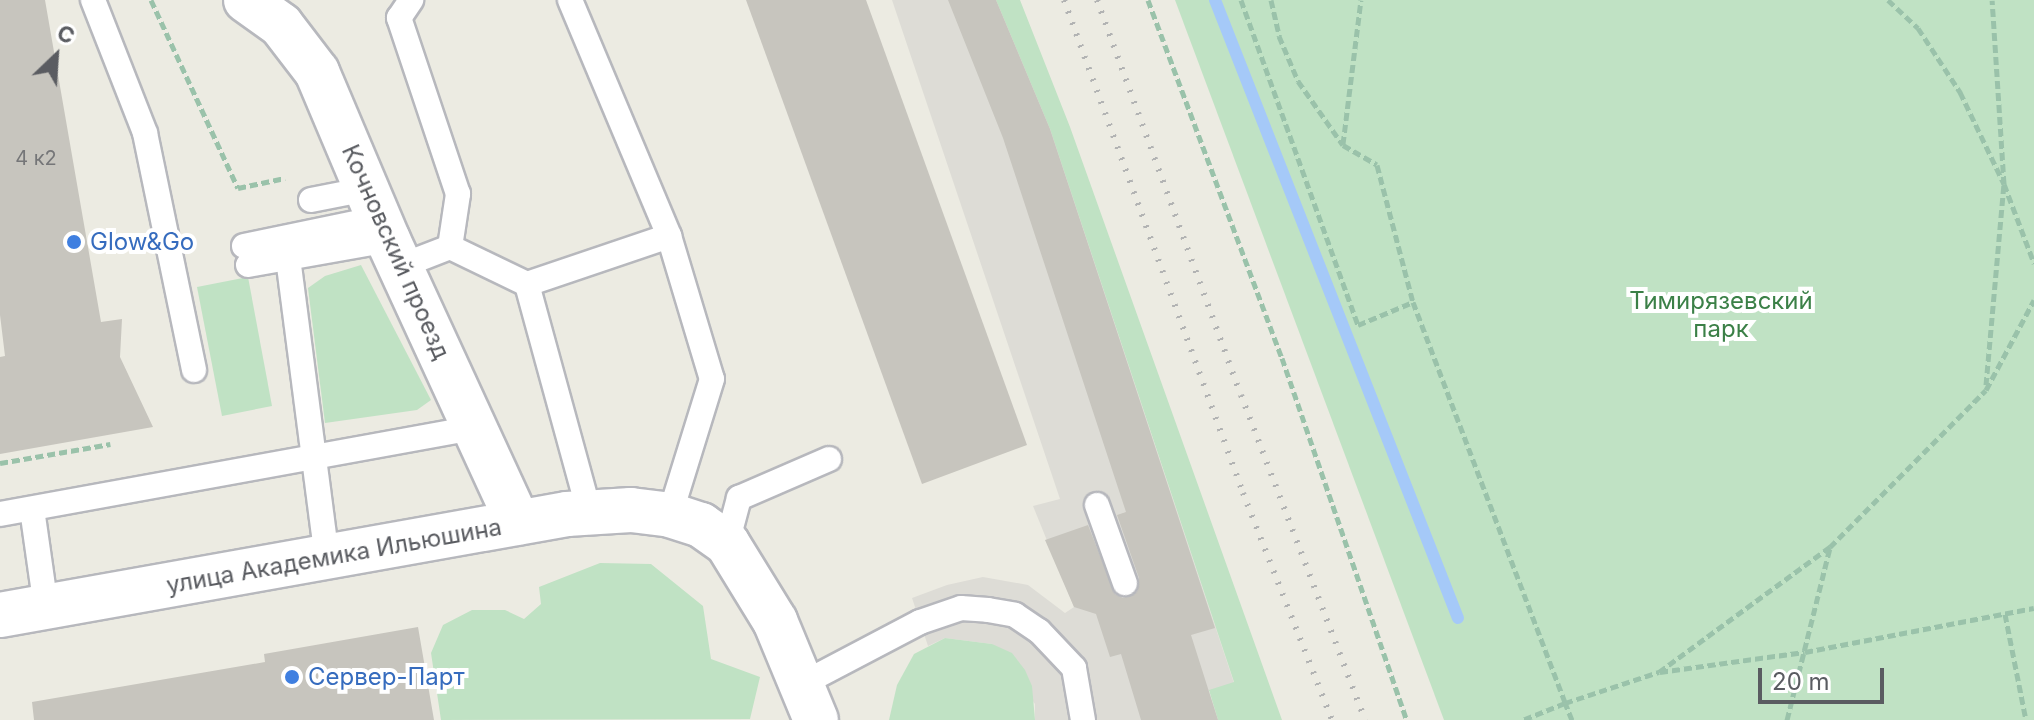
<!DOCTYPE html>
<meta charset="utf-8">
<style>
body{margin:0}
#map{position:relative;width:2034px;height:720px;overflow:hidden;background:#ecebe2;font-family:Inter,sans-serif}
div>[style]{position:absolute}
.industrial>*{inset:0;background:#dddcd6}
.green>*{inset:0;background:#c0e2c4}
.stream>*{height:12px;margin:-6px;padding:0 6px;transform-origin:6px;border-radius:6px;background:#a5c9f8}
.building>*{inset:0;background:#c7c5be}
.path>*{height:5px;margin-top:-2.5px;transform-origin:0;background:repeating-linear-gradient(90deg,#9ac2aa 0 8px,transparent 0 12px)}
.roads{filter:drop-shadow(2px 0 #b7b8bd) drop-shadow(-2px 0 #b7b8bd) drop-shadow(0 2px #b7b8bd) drop-shadow(0 -2px #b7b8bd)}
.lane>*{height:24px;margin:-12px;padding:0 12px;transform-origin:12px;border-radius:12px;background:#fff}
.street>*{height:44px;margin:-22px;padding:0 22px;transform-origin:22px;border-radius:22px;background:#fff}
.rail>*{height:6px;margin-top:-3px;transform-origin:0;background:repeating-linear-gradient(90deg,#b2b3b3 0 2px,transparent 0 12px)}
.dots>*{width:22px;height:22px;translate:-50% -50%;box-sizing:border-box;border:4px solid #fff;border-radius:50%}
span{translate:-50% -50%;white-space:nowrap;text-align:center;line-height:1.15;-webkit-text-stroke:8px #fff;paint-order:stroke}
.number-label{font-size:20px;color:#757678}
.number-label span{-webkit-text-stroke-width:0}
.shop-label{font-size:24px;color:#366cbe}
.left{translate:0 -50%;text-align:left}
.street-label{font-size:24px;color:#5a5c61}
.park-label{font-size:24px;color:#3b8047}
.north{position:absolute;left:16px;top:16px;width:80px;height:80px;-webkit-text-stroke:6px #fff;paint-order:stroke;rotate:25deg;font-size:22px;font-weight:700;line-height:32px;text-align:center;color:#5a5c61}
.north::after{content:'';display:block;margin:auto;width:28px;height:36px;background:#5a5c61;clip-path:polygon(50% 0,100% 100%,50% 72%,0 100%)}
.scale{position:absolute;left:1758px;top:668px;width:126px;height:36px;box-sizing:border-box;border:4px solid #5a5c61;border-top:0;padding-left:10px;font-size:24px;line-height:28px;white-space:nowrap;color:#5a5c61;-webkit-text-stroke:6px #fff;paint-order:stroke}
</style>
<div id="map">
<div class="industrial">
<i style="clip-path:polygon(892px 0,996px 0,1050px 129px,1234px 683px,1209px 691px,1218px 720px,1035px 720px,1035px 704px,992px 644px,945px 638px,928px 646px,912px 598px,947px 585px,983px 577px,1028px 585px,1065px 613px,1074px 607px,1033px 506px,1060px 499px)"></i>
</div>
<div class="green">
<i style="clip-path:polygon(996px 0,1020px 0,1070px 127px,1282px 720px,1218px 720px,1209px 690px,1234px 682px,1050px 129px)"></i>
<i style="clip-path:polygon(1175px 0,2034px 0,2034px 720px,1444px 720px)"></i>
<i style="clip-path:polygon(361px 265px,431px 400px,417px 410px,325px 423px,308px 288px,325px 276px)"></i>
<i style="clip-path:polygon(248px 277px,272px 406px,222px 416px,197px 287px)"></i>
<i style="clip-path:polygon(600px 563px,651px 564px,703px 606px,711px 659px,760px 677px,750px 719px,441px 720px,431px 653px,443px 625px,472px 610px,505px 610px,524px 619px,541px 604px,539px 587px)"></i>
<i style="clip-path:polygon(945px 638px,992px 644px,1012px 653px,1025px 670px,1032px 686px,1035px 720px,889px 720px,897px 685px,914px 654px)"></i>
</div>
<div class="stream">
<i style="left:1215px;top:0;width:664px;rotate:68.54deg"></i>
</div>
<div class="building">
<i style="clip-path:polygon(0 0,45px 0,101px 322px,122px 319px,120px 357px,153px 427px,0 454px,0 357px,5px 356px,0 315px)"></i>
<i style="clip-path:polygon(746px 0,866px 0,1027px 445px,922px 484px)"></i>
<i style="clip-path:polygon(948px 0,996px 0,1050px 129px,1215px 628px,1191px 635px,1218px 720px,1141px 720px,1121px 654px,1110px 657px,1096px 614px,1074px 607px,1045px 540px,1088px 525px,1115px 594px,1123px 598px,1137px 592px,1139px 578px,1117px 515px,1126px 512px,1003px 138px)"></i>
<i style="clip-path:polygon(418px 627px,434px 720px,34px 720px,32px 702px,265px 662px,264px 654px)"></i>
</div>
<div class="path">
<i style="left:151px;top:0;width:207px;rotate:65.2deg"></i>
<i style="left:238px;top:188px;width:48px;rotate:-12deg"></i>
<i style="left:1148px;top:0;width:382px;rotate:69.5deg"></i>
<i style="left:1282px;top:358px;width:383px;rotate:71deg"></i>
<i style="left:1241px;top:0;width:345px;rotate:70.2deg"></i>
<i style="left:1358px;top:325px;width:60px;rotate:-22.7deg"></i>
<i style="left:1271px;top:0;width:37px;rotate:77deg"></i>
<i style="left:1279px;top:36px;width:49px;rotate:67.1deg"></i>
<i style="left:1298px;top:81px;width:78px;rotate:54.9deg"></i>
<i style="left:1343px;top:145px;width:39px;rotate:30deg"></i>
<i style="left:1377px;top:165px;width:142px;rotate:75.3deg"></i>
<i style="left:1413px;top:302px;width:429px;rotate:69.2deg"></i>
<i style="left:1565px;top:703px;width:45px;rotate:158deg"></i>
<i style="left:1888px;top:0;width:41px;rotate:43deg"></i>
<i style="left:1918px;top:28px;width:77px;rotate:56.7deg"></i>
<i style="left:1960px;top:92px;width:102px;rotate:64.4deg"></i>
<i style="left:2004px;top:184px;width:85px;rotate:69.2deg"></i>
<i style="left:1343px;top:144px;width:145px;rotate:-82.9deg"></i>
<i style="left:1986px;top:385px;width:202px;rotate:-84.9deg"></i>
<i style="left:2004px;top:184px;width:184px;rotate:-93.7deg"></i>
<i style="left:0;top:463px;width:112px;rotate:-9.8deg"></i>
<i style="left:2005px;top:614px;width:108px;rotate:78.8deg"></i>
<i style="left:1660px;top:672px;width:146px;rotate:-7.9deg"></i>
<i style="left:1805px;top:652px;width:233px;rotate:-10.9deg"></i>
<i style="left:1572px;top:720px;width:18px;rotate:-112deg"></i>
<i style="left:1565px;top:703px;width:99px;rotate:-18.3deg"></i>
<i style="left:1659px;top:672px;width:212px;rotate:-36.2deg"></i>
<i style="left:1830px;top:547px;width:221px;rotate:-45.2deg"></i>
<i style="left:1986px;top:390px;width:102px;rotate:-61.9deg"></i>
<i style="left:1787px;top:720px;width:178px;rotate:-76deg"></i>
</div>
<div class="roads">
<div class="lane">
<i style="left:93px;top:0;width:143px;rotate:68.6deg"></i>
<i style="left:145px;top:133px;width:242px;rotate:78.3deg"></i>
<i style="left:570px;top:0;width:256px;rotate:67.2deg"></i>
<i style="left:311px;top:200px;width:57px;rotate:-11.1deg"></i>
<i style="left:244px;top:246px;width:138px;rotate:-11.7deg"></i>
<i style="left:450px;top:247px;width:85px;rotate:25.7deg"></i>
<i style="left:288px;top:258px;width:302px;rotate:82.6deg"></i>
<i style="left:248px;top:265px;width:142px;rotate:-10.1deg"></i>
<i style="left:401px;top:266px;width:53px;rotate:-21.2deg"></i>
<i style="left:450px;top:247px;width:54px;rotate:-81.4deg"></i>
<i style="left:458px;top:194px;width:186px;rotate:-108.5deg"></i>
<i style="left:399px;top:18px;width:22px;rotate:-56deg"></i>
<i style="left:1097px;top:505px;width:83px;rotate:70.3deg"></i>
<i style="left:32px;top:509px;width:99px;rotate:81.9deg"></i>
<i style="left:589px;top:511px;width:235px;rotate:-105.3deg"></i>
<i style="left:527px;top:284px;width:150px;rotate:-18.7deg"></i>
<i style="left:669px;top:236px;width:149px;rotate:73.3deg"></i>
<i style="left:712px;top:379px;width:142px;rotate:107.2deg"></i>
<i style="left:0;top:514px;width:483px;rotate:-10.3deg"></i>
<i style="left:727px;top:543px;width:47px;rotate:-75.1deg"></i>
<i style="left:739px;top:498px;width:98px;rotate:-23.4deg"></i>
<i style="left:802px;top:684px;width:133px;rotate:-27.7deg"></i>
<i style="left:920px;top:622px;width:43px;rotate:-18.9deg"></i>
<i style="left:961px;top:608px;width:27px;rotate:4deg"></i>
<i style="left:988px;top:610px;width:27px;rotate:10deg"></i>
<i style="left:1015px;top:615px;width:29px;rotate:34deg"></i>
<i style="left:1039px;top:631px;width:51px;rotate:46.6deg"></i>
<i style="left:1074px;top:668px;width:53px;rotate:80.2deg"></i>
</div>
<div class="street">
<i style="left:246px;top:0;width:43px;rotate:35.5deg"></i>
<i style="left:281px;top:25px;width:59px;rotate:52.5deg"></i>
<i style="left:317px;top:72px;width:182px;rotate:67.1deg"></i>
<i style="left:388px;top:240px;width:311px;rotate:65.3deg"></i>
<i style="left:0;top:615px;width:576px;rotate:-10.1deg"></i>
<i style="left:567px;top:514px;width:64px;rotate:-3.6deg"></i>
<i style="left:631px;top:510px;width:39px;rotate:7deg"></i>
<i style="left:670px;top:515px;width:33px;rotate:18deg"></i>
<i style="left:701px;top:525px;width:32px;rotate:35deg"></i>
<i style="left:727px;top:543px;width:92px;rotate:58.4deg"></i>
<i style="left:775px;top:621px;width:107px;rotate:67.5deg"></i>
</div>
</div>
<div class="rail">
<i style="left:1064px;top:0;width:524px;rotate:70.04deg"></i>
<i style="left:1243px;top:493px;width:244px;rotate:68.6deg"></i>
<i style="left:1097px;top:0;width:420px;rotate:70deg"></i>
<i style="left:1241px;top:395px;width:348px;rotate:69.1deg"></i>
</div>
<div class="dots">
<i style="left:74px;top:242px;background:#3f7fe0"></i>
<i style="left:292px;top:677px;background:#3f7fe0"></i>
</div>
<div class="number-label">
<span style="left:36px;top:158px">4 к2</span>
</div>
<div class="shop-label">
<span class="left" style="left:90px;top:242px">Glow&amp;Go</span>
<span class="left" style="left:308px;top:677px">Сервер-Парт</span>
</div>
<div class="street-label">
<span style="left:396px;top:252px;rotate:66deg">Кочновский проезд</span>
<span style="left:334px;top:556px;rotate:-10deg">улица Академика Ильюшина</span>
</div>
<div class="park-label">
<span style="left:1721px;top:315px">Тимирязевский<br>парк</span>
</div>
<div class="north">С</div>
<div class="scale">20 m</div>
</div>
